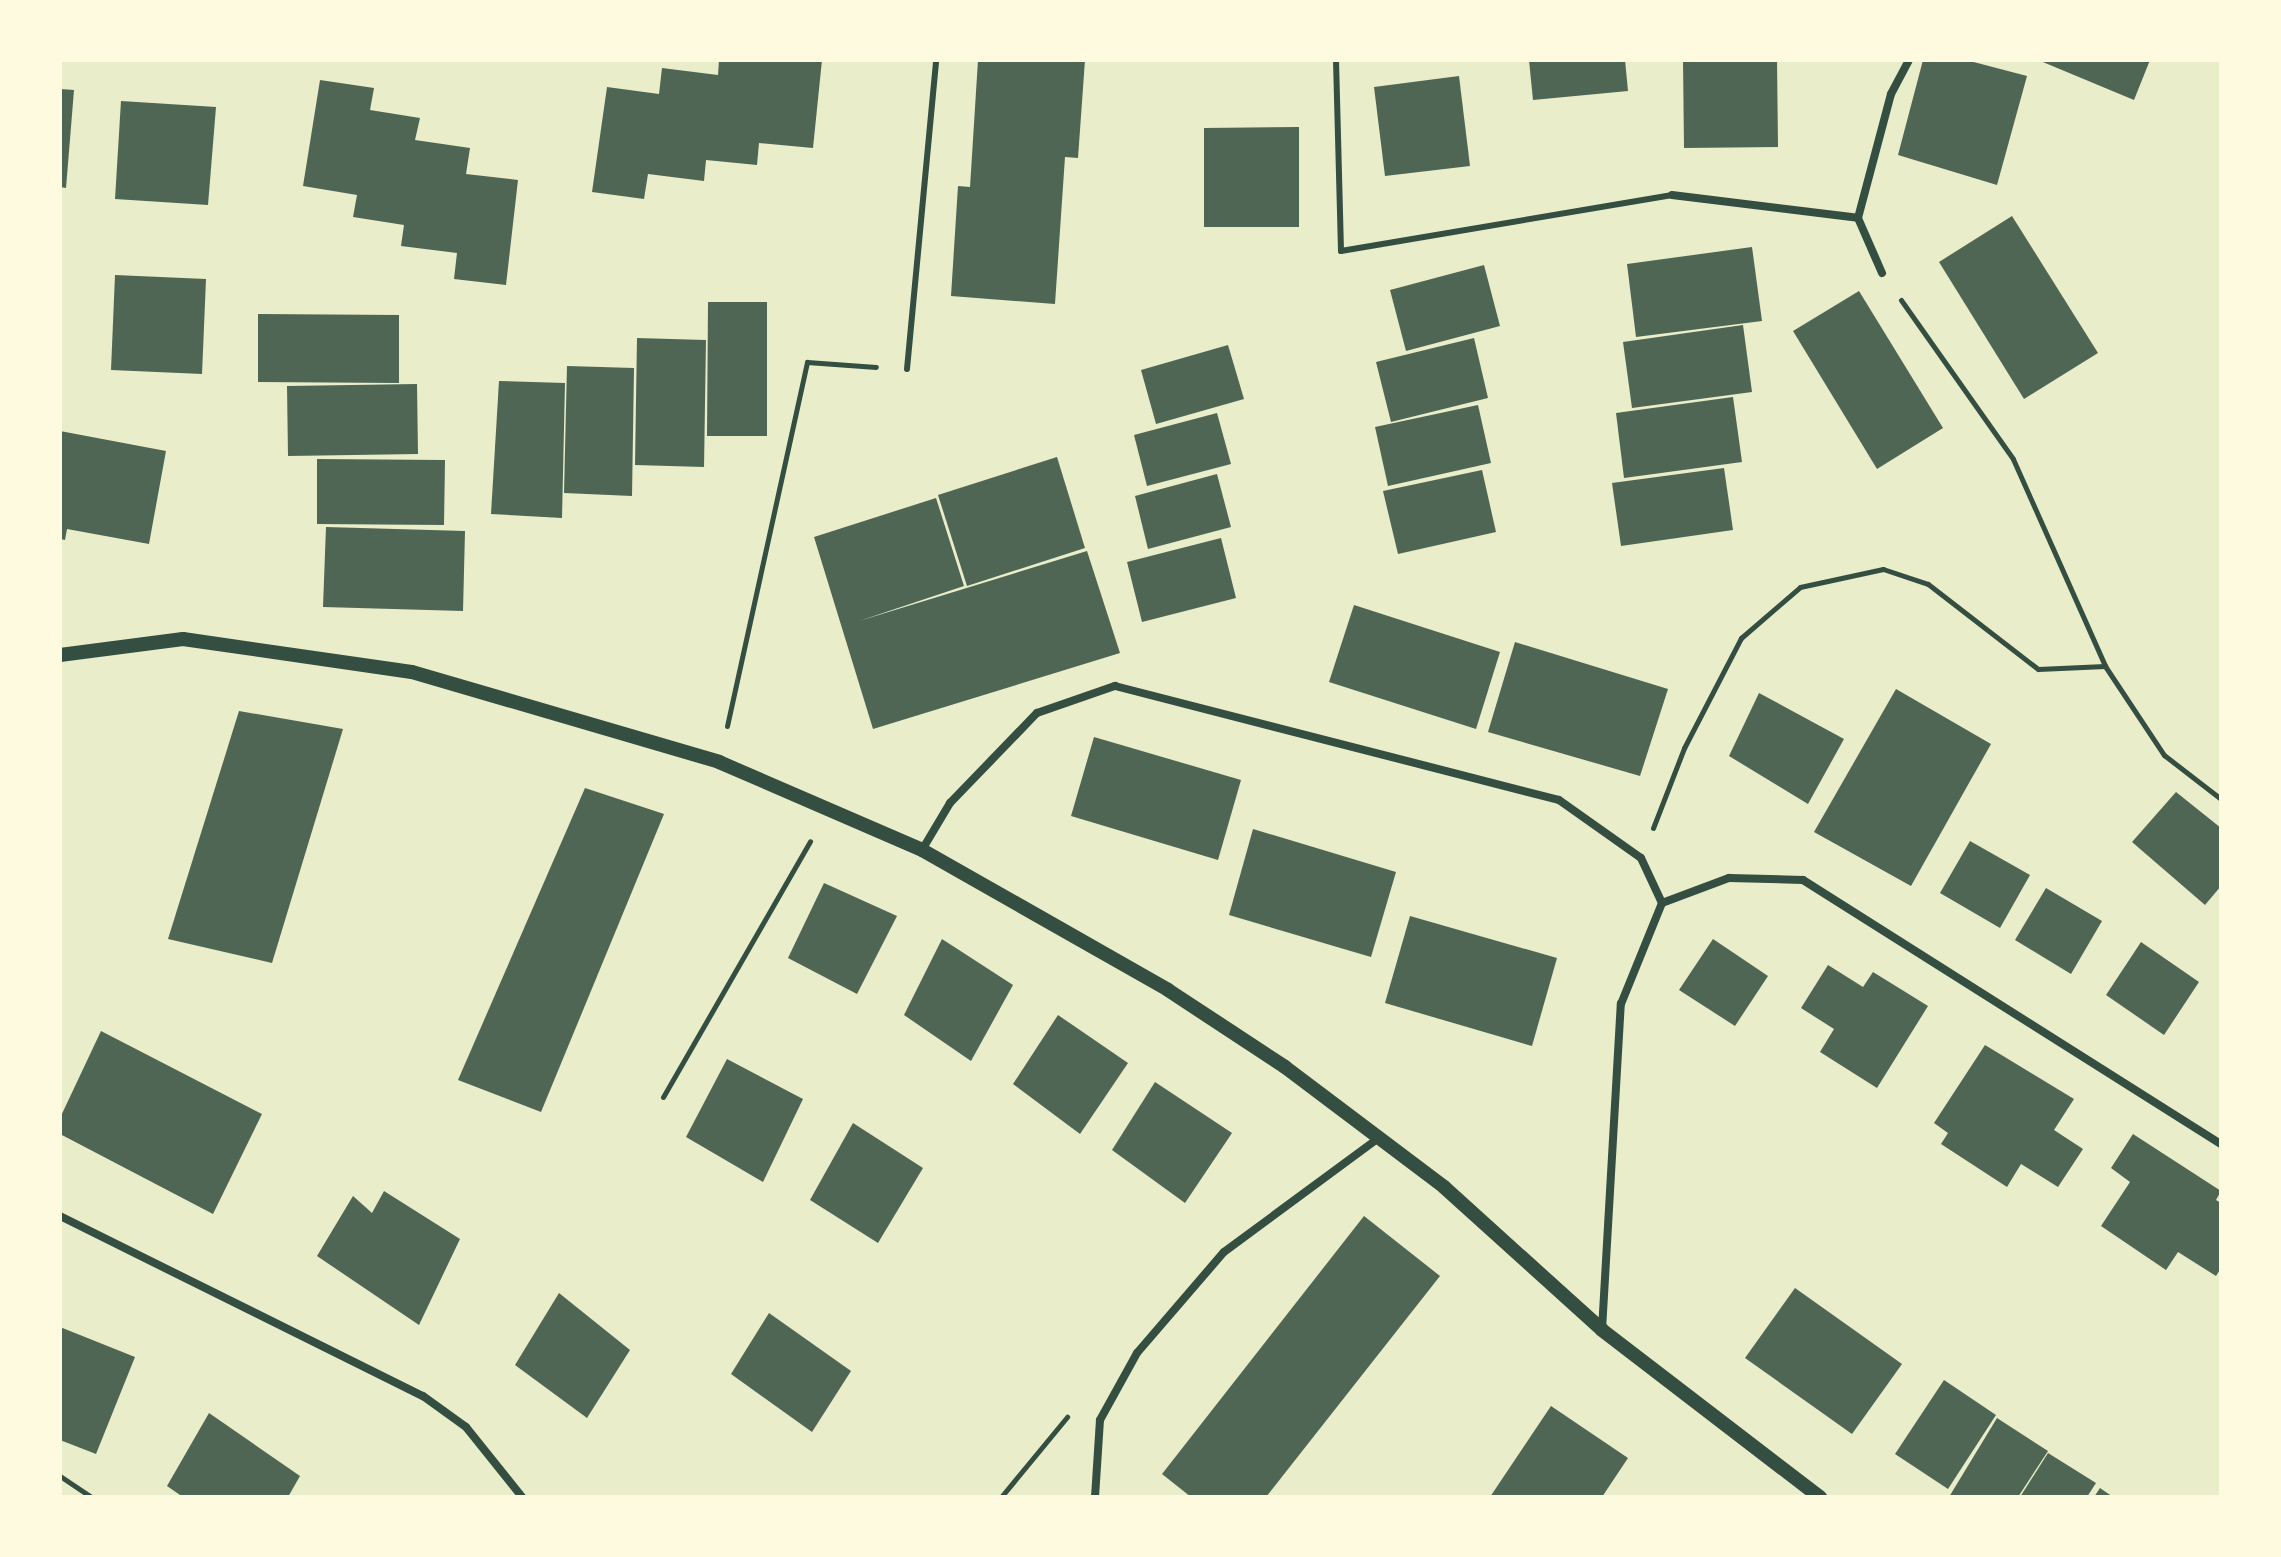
<!DOCTYPE html>
<style>
body{margin:0}
#map{position:relative;width:2281px;height:1557px;overflow:hidden;background:#e9edc9;font-family:"Archivo Narrow",sans-serif}
div>[style]{position:absolute}
.building>*{inset:0;background:#4f6655}
.path>*{height:5px;margin:-2.5px;padding:0 2.5px;transform-origin:2.5px;border-radius:2.5px;background:#344e41}
.service>*{height:6px;margin:-3px;padding:0 3px;transform-origin:3px;border-radius:3px;background:#344e41}
.minor>*{height:8px;margin:-4px;padding:0 4px;transform-origin:4px;border-radius:4px;background:#344e41}
.tertiary>*{height:14px;margin:-7px;padding:0 7px;transform-origin:7px;border-radius:7px;background:#344e41}
span{translate:-50% -50%;white-space:nowrap;text-align:center;line-height:1.15;-webkit-text-stroke:7px #fefae0;paint-order:stroke}
.frame{position:absolute;inset:0;border:62px solid #fefae0;pointer-events:none}
</style>
<div id="map">
<div class="building">
<i style="clip-path:polygon(719px 60px,822px 60px,813px 148px,759px 143px,757px 165px,706px 160px,704px 181px,648px 174px,644px 199px,592px 192px,607px 87px,659px 94px,662px 68px,718px 75px)"></i>
<i style="clip-path:polygon(978px 60px,1085px 60px,1078px 158px,1065px 157px,1055px 304px,951px 296px,958px 186px,970px 187px)"></i>
<i style="clip-path:polygon(1529px 60px,1625px 60px,1628px 91px,1533px 100px)"></i>
<i style="clip-path:polygon(1683px 60px,1777px 60px,1778px 147px,1684px 148px)"></i>
<i style="clip-path:polygon(1923px 60px,1966px 60px,2027px 76px,1997px 185px,1898px 155px)"></i>
<i style="clip-path:polygon(2038px 60px,2150px 60px,2134px 100px)"></i>
<i style="clip-path:polygon(1459px 76px,1470px 166px,1385px 176px,1374px 87px)"></i>
<i style="clip-path:polygon(320px 80px,374px 88px,370px 110px,420px 118px,415px 140px,470px 148px,466px 174px,518px 180px,506px 285px,454px 279px,457px 253px,401px 246px,404px 225px,353px 217px,357px 195px,303px 186px)"></i>
<i style="clip-path:polygon(60px 89px,74px 90px,66px 188px,60px 187px)"></i>
<i style="clip-path:polygon(121px 101px,216px 107px,208px 205px,115px 199px)"></i>
<i style="clip-path:polygon(1299px 127px,1299px 227px,1204px 227px,1204px 128px)"></i>
<i style="clip-path:polygon(2012px 216px,2098px 353px,2024px 399px,1939px 262px)"></i>
<i style="clip-path:polygon(1752px 247px,1762px 321px,1636px 337px,1627px 264px)"></i>
<i style="clip-path:polygon(1484px 265px,1500px 326px,1406px 351px,1390px 290px)"></i>
<i style="clip-path:polygon(115px 275px,206px 279px,202px 374px,111px 370px)"></i>
<i style="clip-path:polygon(1859px 291px,1943px 428px,1877px 469px,1793px 331px)"></i>
<i style="clip-path:polygon(708px 302px,767px 302px,767px 436px,707px 436px)"></i>
<i style="clip-path:polygon(258px 314px,399px 315px,399px 383px,258px 382px)"></i>
<i style="clip-path:polygon(1743px 325px,1752px 392px,1632px 408px,1623px 342px)"></i>
<i style="clip-path:polygon(637px 338px,706px 340px,704px 467px,635px 465px)"></i>
<i style="clip-path:polygon(1474px 338px,1488px 398px,1391px 422px,1376px 362px)"></i>
<i style="clip-path:polygon(1228px 345px,1244px 399px,1156px 424px,1141px 370px)"></i>
<i style="clip-path:polygon(567px 366px,634px 368px,632px 496px,564px 493px)"></i>
<i style="clip-path:polygon(499px 381px,565px 383px,562px 518px,491px 514px)"></i>
<i style="clip-path:polygon(417px 384px,418px 454px,288px 456px,287px 386px)"></i>
<i style="clip-path:polygon(1733px 397px,1742px 462px,1624px 478px,1616px 413px)"></i>
<i style="clip-path:polygon(1478px 405px,1491px 463px,1388px 486px,1375px 427px)"></i>
<i style="clip-path:polygon(1217px 413px,1231px 464px,1147px 486px,1134px 435px)"></i>
<i style="clip-path:polygon(60px 431px,166px 451px,149px 544px,67px 529px,65px 540px,60px 539px)"></i>
<i style="clip-path:polygon(1057px 457px,1085px 548px,967px 586px,938px 495px)"></i>
<i style="clip-path:polygon(317px 459px,445px 460px,444px 525px,317px 524px)"></i>
<i style="clip-path:polygon(1724px 468px,1733px 530px,1621px 546px,1612px 483px)"></i>
<i style="clip-path:polygon(1482px 470px,1496px 532px,1398px 554px,1383px 491px)"></i>
<i style="clip-path:polygon(1217px 474px,1231px 527px,1148px 549px,1135px 496px)"></i>
<i style="clip-path:polygon(936px 498px,964px 586px,859px 621px,1087px 551px,1120px 653px,873px 729px,814px 537px)"></i>
<i style="clip-path:polygon(326px 527px,465px 531px,463px 611px,323px 607px)"></i>
<i style="clip-path:polygon(1221px 538px,1236px 598px,1142px 622px,1127px 562px)"></i>
<i style="clip-path:polygon(1354px 605px,1500px 652px,1476px 729px,1329px 682px)"></i>
<i style="clip-path:polygon(1515px 642px,1668px 689px,1640px 776px,1488px 732px)"></i>
<i style="clip-path:polygon(1896px 689px,1991px 744px,1911px 886px,1814px 832px)"></i>
<i style="clip-path:polygon(1759px 693px,1844px 739px,1808px 804px,1729px 756px)"></i>
<i style="clip-path:polygon(239px 711px,343px 729px,272px 963px,168px 939px)"></i>
<i style="clip-path:polygon(1094px 737px,1241px 780px,1218px 860px,1071px 816px)"></i>
<i style="clip-path:polygon(585px 788px,664px 814px,541px 1112px,458px 1080px)"></i>
<i style="clip-path:polygon(2176px 792px,2221px 828px,2221px 886px,2205px 905px,2132px 842px)"></i>
<i style="clip-path:polygon(1253px 829px,1396px 872px,1371px 957px,1229px 915px)"></i>
<i style="clip-path:polygon(1970px 841px,2030px 875px,2000px 928px,1940px 893px)"></i>
<i style="clip-path:polygon(824px 883px,897px 916px,857px 994px,788px 958px)"></i>
<i style="clip-path:polygon(2046px 888px,2102px 921px,2071px 974px,2015px 940px)"></i>
<i style="clip-path:polygon(1410px 916px,1557px 958px,1532px 1046px,1385px 1003px)"></i>
<i style="clip-path:polygon(942px 939px,1013px 985px,971px 1061px,904px 1015px)"></i>
<i style="clip-path:polygon(1713px 939px,1768px 976px,1735px 1026px,1679px 990px)"></i>
<i style="clip-path:polygon(2141px 942px,2199px 982px,2164px 1035px,2106px 995px)"></i>
<i style="clip-path:polygon(1828px 965px,1863px 987px,1873px 972px,1928px 1006px,1877px 1088px,1820px 1052px,1834px 1029px,1801px 1008px)"></i>
<i style="clip-path:polygon(1058px 1015px,1128px 1063px,1080px 1134px,1013px 1084px)"></i>
<i style="clip-path:polygon(101px 1031px,262px 1114px,213px 1214px,60px 1134px,60px 1118px)"></i>
<i style="clip-path:polygon(1985px 1045px,2074px 1099px,2054px 1130px,2083px 1149px,2058px 1187px,2021px 1164px,2007px 1187px,1941px 1144px,1948px 1133px,1934px 1123px)"></i>
<i style="clip-path:polygon(727px 1059px,803px 1099px,763px 1182px,686px 1137px)"></i>
<i style="clip-path:polygon(1155px 1082px,1232px 1133px,1185px 1203px,1112px 1150px)"></i>
<i style="clip-path:polygon(853px 1123px,923px 1168px,878px 1243px,810px 1200px)"></i>
<i style="clip-path:polygon(2133px 1134px,2221px 1191px,2216px 1200px,2221px 1203px,2221px 1268px,2216px 1276px,2178px 1252px,2166px 1270px,2101px 1226px,2130px 1182px,2111px 1168px)"></i>
<i style="clip-path:polygon(384px 1191px,460px 1239px,419px 1325px,317px 1256px,353px 1196px,372px 1213px)"></i>
<i style="clip-path:polygon(1364px 1216px,1440px 1276px,1266px 1497px,1191px 1497px,1162px 1474px)"></i>
<i style="clip-path:polygon(1795px 1288px,1902px 1364px,1852px 1434px,1745px 1358px)"></i>
<i style="clip-path:polygon(559px 1293px,630px 1350px,587px 1418px,515px 1365px)"></i>
<i style="clip-path:polygon(769px 1313px,851px 1371px,812px 1432px,731px 1374px)"></i>
<i style="clip-path:polygon(60px 1327px,135px 1357px,96px 1454px,60px 1440px)"></i>
<i style="clip-path:polygon(1944px 1380px,1996px 1415px,1948px 1489px,1895px 1454px)"></i>
<i style="clip-path:polygon(1551px 1406px,1628px 1458px,1602px 1497px,1490px 1497px)"></i>
<i style="clip-path:polygon(209px 1413px,300px 1476px,288px 1497px,183px 1497px,167px 1486px)"></i>
<i style="clip-path:polygon(1997px 1418px,2048px 1451px,2018px 1497px,1949px 1497px)"></i>
<i style="clip-path:polygon(2048px 1453px,2096px 1483px,2087px 1497px,2020px 1497px)"></i>
<i style="clip-path:polygon(2100px 1488px,2113px 1497px,2094px 1497px)"></i>
</div>
<div class="path">
<i style="left:1901px;top:300px;width:194px;rotate:54.8deg"></i>
<i style="left:2013px;top:459px;width:227px;rotate:66deg"></i>
<i style="left:2105px;top:666px;width:107px;rotate:56.5deg"></i>
<i style="left:2164px;top:755px;width:72px;rotate:37.7deg"></i>
<i style="left:727px;top:726px;width:373px;rotate:-77.6deg"></i>
<i style="left:807px;top:362px;width:69px;rotate:4.1deg"></i>
<i style="left:1653px;top:828px;width:86px;rotate:-68.8deg"></i>
<i style="left:1684px;top:748px;width:124px;rotate:-62.6deg"></i>
<i style="left:1741px;top:638px;width:78px;rotate:-40.8deg"></i>
<i style="left:1800px;top:587px;width:85px;rotate:-12.2deg"></i>
<i style="left:1883px;top:569px;width:47px;rotate:18.4deg"></i>
<i style="left:1928px;top:584px;width:139px;rotate:37.7deg"></i>
<i style="left:2038px;top:669px;width:67px;rotate:-2.6deg"></i>
<i style="left:663px;top:1097px;width:295px;rotate:-60.1deg"></i>
<i style="left:60px;top:1476px;width:37px;rotate:34deg"></i>
<i style="left:1001px;top:1497px;width:104px;rotate:-50.5deg"></i>
</div>
<div class="service">
<i style="left:1336px;top:60px;width:191px;rotate:88.5deg"></i>
<i style="left:1341px;top:251px;width:336px;rotate:-9.6deg"></i>
<i style="left:907px;top:369px;width:310px;rotate:-84.6deg"></i>
</div>
<div class="minor">
<i style="left:1672px;top:195px;width:187px;rotate:7deg"></i>
<i style="left:1882px;top:273px;width:60px;rotate:-113.6deg"></i>
<i style="left:1858px;top:218px;width:128px;rotate:-75.1deg"></i>
<i style="left:1891px;top:94px;width:38px;rotate:-62deg"></i>
<i style="left:922px;top:850px;width:55px;rotate:-59.2deg"></i>
<i style="left:950px;top:803px;width:125px;rotate:-46deg"></i>
<i style="left:1037px;top:713px;width:83px;rotate:-19.1deg"></i>
<i style="left:1115px;top:686px;width:458px;rotate:14.4deg"></i>
<i style="left:1559px;top:800px;width:100px;rotate:35.3deg"></i>
<i style="left:1641px;top:858px;width:50px;rotate:65deg"></i>
<i style="left:60px;top:1216px;width:405px;rotate:26.4deg"></i>
<i style="left:423px;top:1396px;width:53px;rotate:35.8deg"></i>
<i style="left:466px;top:1427px;width:90px;rotate:51.3deg"></i>
<i style="left:1602px;top:1330px;width:327px;rotate:-86.7deg"></i>
<i style="left:1621px;top:1004px;width:109px;rotate:-67.9deg"></i>
<i style="left:1662px;top:903px;width:72px;rotate:-20.5deg"></i>
<i style="left:1729px;top:878px;width:74px;rotate:1.5deg"></i>
<i style="left:1803px;top:880px;width:494px;rotate:32.3deg"></i>
<i style="left:1095px;top:1497px;width:77px;rotate:-86.3deg"></i>
<i style="left:1100px;top:1420px;width:77px;rotate:-61.1deg"></i>
<i style="left:1137px;top:1353px;width:133px;rotate:-49.3deg"></i>
<i style="left:1224px;top:1252px;width:194px;rotate:-36.4deg"></i>
</div>
<div class="tertiary">
<i style="left:60px;top:655px;width:124px;rotate:-7.4deg"></i>
<i style="left:183px;top:639px;width:231px;rotate:8.2deg"></i>
<i style="left:412px;top:672px;width:320px;rotate:16.3deg"></i>
<i style="left:719px;top:762px;width:221px;rotate:23.4deg"></i>
<i style="left:922px;top:850px;width:283px;rotate:29.6deg"></i>
<i style="left:1168px;top:990px;width:140px;rotate:33.3deg"></i>
<i style="left:1285px;top:1067px;width:199px;rotate:37deg"></i>
<i style="left:1444px;top:1187px;width:213px;rotate:42.1deg"></i>
<i style="left:1602px;top:1330px;width:275px;rotate:37.5deg"></i>
</div>
<div class="frame"></div>
</div>
